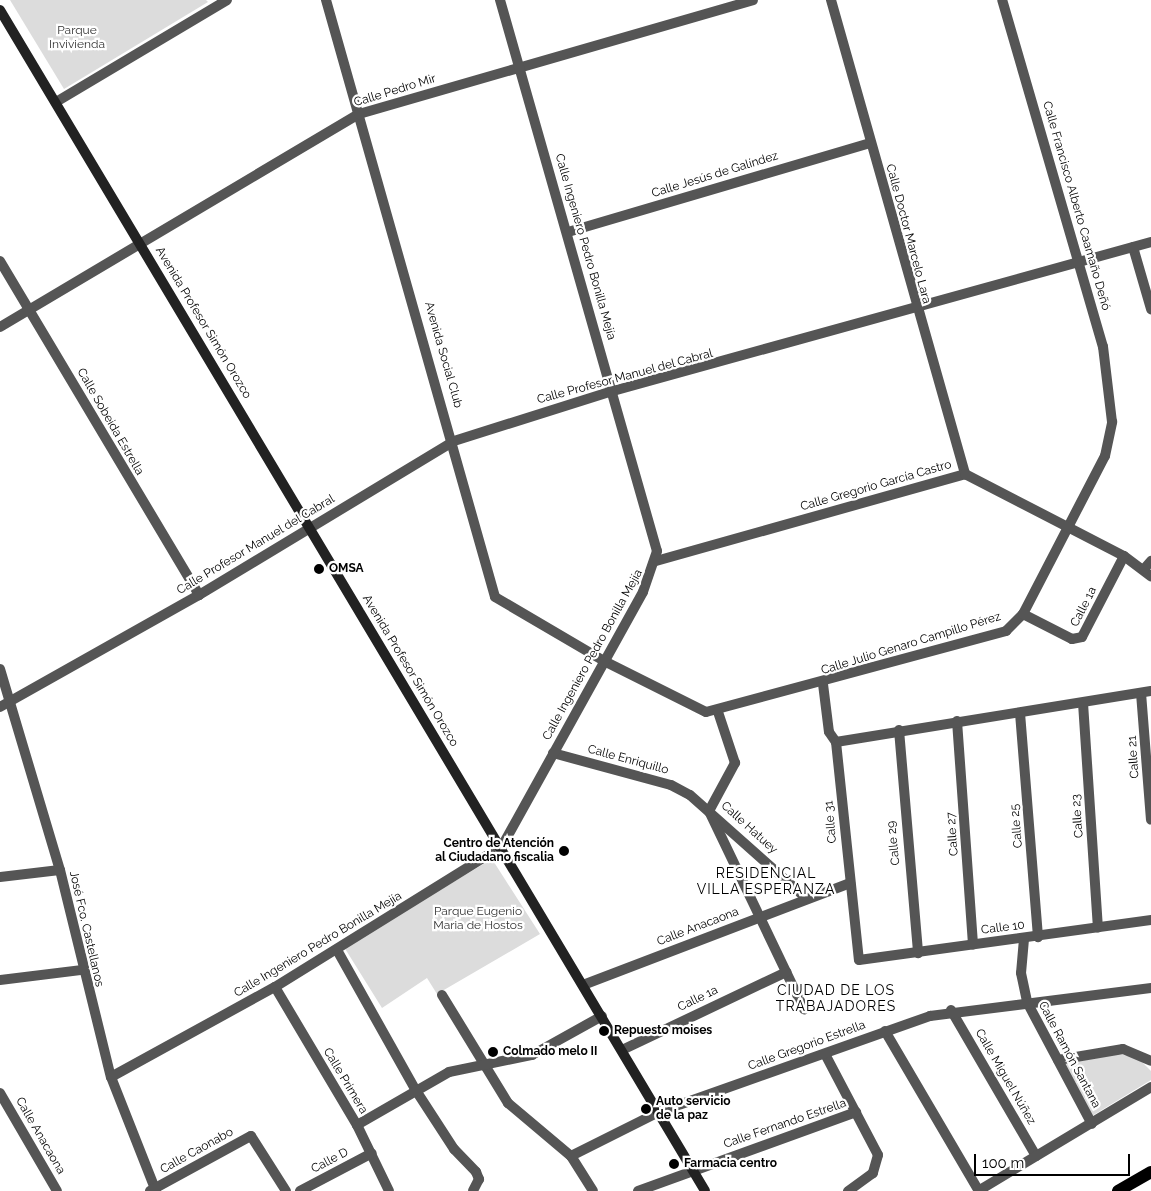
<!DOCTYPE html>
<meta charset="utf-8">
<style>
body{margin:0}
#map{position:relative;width:1151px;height:1191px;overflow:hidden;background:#fff;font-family:Raleway,sans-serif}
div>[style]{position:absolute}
.green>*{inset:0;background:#dcdcdc}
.minor>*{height:10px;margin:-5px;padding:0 5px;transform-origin:5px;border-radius:5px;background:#555}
.tertiary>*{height:10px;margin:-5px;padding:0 5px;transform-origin:5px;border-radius:5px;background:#555}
.secondary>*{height:10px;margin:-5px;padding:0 5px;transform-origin:5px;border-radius:5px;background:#222}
.primary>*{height:12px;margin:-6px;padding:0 6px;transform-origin:6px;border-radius:6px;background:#000}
.dots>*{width:14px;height:14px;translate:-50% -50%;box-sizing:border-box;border:2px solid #fff;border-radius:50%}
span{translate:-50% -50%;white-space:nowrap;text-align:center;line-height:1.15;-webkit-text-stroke:4.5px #fff;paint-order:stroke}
.park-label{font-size:12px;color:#333}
.street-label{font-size:12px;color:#000}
.poi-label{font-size:12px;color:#000;font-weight:700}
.left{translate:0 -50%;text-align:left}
.right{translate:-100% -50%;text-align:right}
.neighbourhood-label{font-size:14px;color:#000;letter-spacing:1px}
.scale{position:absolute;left:974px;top:1154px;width:156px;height:22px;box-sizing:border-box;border:2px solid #000;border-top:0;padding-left:6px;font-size:15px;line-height:18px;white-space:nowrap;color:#000;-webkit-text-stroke:4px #fff;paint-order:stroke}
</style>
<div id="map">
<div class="green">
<i style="clip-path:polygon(10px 0,206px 0,208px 2px,64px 89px)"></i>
<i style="clip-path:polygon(492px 859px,540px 934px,437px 994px,427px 978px,382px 1008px,344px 947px)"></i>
<i style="clip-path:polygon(1109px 1052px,1138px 1058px,1151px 1071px,1151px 1080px,1087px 1119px,1058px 1066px)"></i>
</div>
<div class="minor">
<i style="left:326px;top:0;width:620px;rotate:74.19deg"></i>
<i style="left:495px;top:597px;width:126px;rotate:30.4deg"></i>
<i style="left:604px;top:661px;width:114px;rotate:26.6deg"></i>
<i style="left:706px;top:712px;width:311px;rotate:-15.1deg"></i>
<i style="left:1006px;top:631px;width:24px;rotate:-45deg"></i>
<i style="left:1023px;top:614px;width:178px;rotate:-62.6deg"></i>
<i style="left:1105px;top:456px;width:35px;rotate:-78deg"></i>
<i style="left:1112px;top:422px;width:76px;rotate:-96.8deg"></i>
<i style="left:1103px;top:347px;width:361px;rotate:-106.2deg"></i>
<i style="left:831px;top:0;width:493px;rotate:74.2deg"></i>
<i style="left:56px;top:102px;width:199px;rotate:-30.8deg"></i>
<i style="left:568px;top:232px;width:315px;rotate:-16.4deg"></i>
<i style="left:1133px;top:247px;width:65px;rotate:73.8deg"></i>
<i style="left:0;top:261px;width:389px;rotate:59.2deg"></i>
<i style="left:0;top:327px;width:417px;rotate:-30.7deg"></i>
<i style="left:359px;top:114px;width:410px;rotate:-16.1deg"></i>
<i style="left:656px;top:561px;width:321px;rotate:-15.7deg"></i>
<i style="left:965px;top:474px;width:179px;rotate:27.3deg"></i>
<i style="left:1124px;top:556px;width:34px;rotate:37deg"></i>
<i style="left:1144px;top:569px;width:11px;rotate:-49deg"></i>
<i style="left:1023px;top:614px;width:55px;rotate:27deg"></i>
<i style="left:1072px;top:639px;width:10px;rotate:-11deg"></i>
<i style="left:1082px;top:637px;width:91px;rotate:-62.6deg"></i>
<i style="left:0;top:669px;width:210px;rotate:73.4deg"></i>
<i style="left:60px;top:870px;width:213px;rotate:76.2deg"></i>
<i style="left:111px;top:1077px;width:123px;rotate:68.5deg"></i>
<i style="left:823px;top:684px;width:48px;rotate:82.9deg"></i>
<i style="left:829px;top:732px;width:12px;rotate:55deg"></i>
<i style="left:1141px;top:693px;width:127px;rotate:85.5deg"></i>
<i style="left:1083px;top:703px;width:225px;rotate:86.2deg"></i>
<i style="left:0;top:707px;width:228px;rotate:-29.4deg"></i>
<i style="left:199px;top:595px;width:298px;rotate:-31.1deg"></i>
<i style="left:454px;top:441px;width:167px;rotate:-17.5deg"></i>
<i style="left:613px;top:391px;width:558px;rotate:-15.48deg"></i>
<i style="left:1020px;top:713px;width:225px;rotate:85.4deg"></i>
<i style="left:957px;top:721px;width:224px;rotate:85.9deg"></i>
<i style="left:899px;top:730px;width:224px;rotate:85.1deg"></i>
<i style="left:836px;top:742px;width:219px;rotate:84deg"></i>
<i style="left:859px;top:960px;width:295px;rotate:-7.8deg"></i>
<i style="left:836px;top:742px;width:319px;rotate:-9.2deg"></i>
<i style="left:553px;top:753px;width:122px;rotate:15.2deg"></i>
<i style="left:671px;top:785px;width:21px;rotate:28deg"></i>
<i style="left:690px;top:795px;width:155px;rotate:41.6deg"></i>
<i style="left:709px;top:811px;width:220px;rotate:64.4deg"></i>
<i style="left:709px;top:811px;width:55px;rotate:-61.6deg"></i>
<i style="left:735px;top:763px;width:54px;rotate:-108.4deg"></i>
<i style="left:0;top:877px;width:60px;rotate:-6.7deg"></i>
<i style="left:1024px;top:939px;width:34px;rotate:95deg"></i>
<i style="left:1021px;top:973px;width:30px;rotate:78deg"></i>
<i style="left:1027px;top:1002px;width:138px;rotate:62deg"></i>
<i style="left:337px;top:950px;width:159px;rotate:60.7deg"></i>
<i style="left:415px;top:1089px;width:72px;rotate:57deg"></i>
<i style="left:454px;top:1149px;width:32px;rotate:46deg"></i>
<i style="left:476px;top:1172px;width:8px;rotate:67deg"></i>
<i style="left:479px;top:1179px;width:13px;rotate:117deg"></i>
<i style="left:0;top:980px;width:83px;rotate:-7deg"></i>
<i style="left:583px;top:985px;width:286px;rotate:-20.9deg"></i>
<i style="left:275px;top:987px;width:161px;rotate:59.3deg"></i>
<i style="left:357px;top:1125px;width:73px;rotate:64.1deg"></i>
<i style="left:442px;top:995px;width:127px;rotate:58.6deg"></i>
<i style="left:508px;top:1103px;width:82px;rotate:40.1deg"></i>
<i style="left:571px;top:1156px;width:41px;rotate:57.8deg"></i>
<i style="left:951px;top:1010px;width:169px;rotate:59.8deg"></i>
<i style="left:885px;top:1031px;width:186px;rotate:59.6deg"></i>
<i style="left:622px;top:1050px;width:182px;rotate:-25.4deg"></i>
<i style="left:825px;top:1054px;width:114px;rotate:62.3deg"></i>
<i style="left:878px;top:1155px;width:19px;rotate:106deg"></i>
<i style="left:873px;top:1173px;width:31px;rotate:144deg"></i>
<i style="left:1058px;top:1060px;width:66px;rotate:-9.6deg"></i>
<i style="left:1123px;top:1049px;width:30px;rotate:23deg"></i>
<i style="left:111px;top:1077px;width:187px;rotate:-28.8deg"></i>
<i style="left:275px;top:987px;width:267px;rotate:-31.8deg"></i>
<i style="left:0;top:1093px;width:113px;rotate:59.8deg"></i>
<i style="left:357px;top:1125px;width:106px;rotate:-29.9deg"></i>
<i style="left:449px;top:1072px;width:85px;rotate:-11.6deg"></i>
<i style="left:532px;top:1055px;width:80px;rotate:-29.1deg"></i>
<i style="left:571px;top:1156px;width:98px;rotate:-26.6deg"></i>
<i style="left:659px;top:1112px;width:288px;rotate:-19.5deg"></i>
<i style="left:930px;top:1016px;width:223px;rotate:-7.2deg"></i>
<i style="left:150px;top:1191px;width:115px;rotate:-28.6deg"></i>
<i style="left:251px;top:1136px;width:65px;rotate:57.5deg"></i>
<i style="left:300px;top:1191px;width:81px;rotate:-27.8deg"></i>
<i style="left:638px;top:1191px;width:232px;rotate:-19.9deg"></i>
<i style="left:978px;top:1191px;width:202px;rotate:-31deg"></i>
</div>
<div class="tertiary">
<i style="left:500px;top:0;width:573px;rotate:74.1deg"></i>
<i style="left:657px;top:551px;width:43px;rotate:108.9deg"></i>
<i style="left:643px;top:592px;width:291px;rotate:119deg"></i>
</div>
<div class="secondary">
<i style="left:0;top:10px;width:1375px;rotate:59.16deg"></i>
</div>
<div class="primary">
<i style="left:1118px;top:1191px;width:38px;rotate:-30deg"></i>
</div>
<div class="dots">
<i style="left:319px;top:569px;background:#000"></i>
<i style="left:564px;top:851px;background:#000"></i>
<i style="left:604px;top:1031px;background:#000"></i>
<i style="left:493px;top:1052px;background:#000"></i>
<i style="left:646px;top:1109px;background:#000"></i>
<i style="left:674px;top:1164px;background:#000"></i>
</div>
<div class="park-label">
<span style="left:77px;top:38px">Parque<br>Invivienda</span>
<span style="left:478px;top:919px">Parque Eugenio<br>Maria de Hostos</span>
</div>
<div class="street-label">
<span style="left:395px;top:91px;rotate:-17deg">Calle Pedro Mir</span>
<span style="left:715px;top:175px;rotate:-17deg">Calle Jesús de Galíndez</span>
<span style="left:1076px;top:206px;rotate:74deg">Calle Francisco Alberto Caamaño Deñó</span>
<span style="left:908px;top:234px;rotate:75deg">Calle Doctor Marcelo Lara</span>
<span style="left:585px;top:247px;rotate:74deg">Calle Ingeniero Pedro Bonilla Mejía</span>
<span style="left:203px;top:323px;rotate:59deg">Avenida Profesor Simón Orozco</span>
<span style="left:443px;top:355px;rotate:74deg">Avenida Social Club</span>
<span style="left:625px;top:377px;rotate:-15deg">Calle Profesor Manuel del Cabral</span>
<span style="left:110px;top:422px;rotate:60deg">Calle Sobeida Estrella</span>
<span style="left:876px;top:486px;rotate:-16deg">Calle Gregorio García Castro</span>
<span style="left:256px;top:545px;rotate:-31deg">Calle Profesor Manuel del Cabral</span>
<span style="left:1084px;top:607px;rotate:-63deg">Calle 1a</span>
<span style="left:911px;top:644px;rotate:-17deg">Calle Julio Genaro Campillo Pérez</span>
<span style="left:593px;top:655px;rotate:-61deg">Calle Ingeniero Pedro Bonilla Mejía</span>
<span style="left:410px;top:671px;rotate:59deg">Avenida Profesor Simón Orozco</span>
<span style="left:1134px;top:757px;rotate:-94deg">Calle 21</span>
<span style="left:628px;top:760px;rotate:15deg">Calle Enriquillo</span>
<span style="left:1078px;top:816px;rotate:-94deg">Calle 23</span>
<span style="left:831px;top:822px;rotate:-95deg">Calle 31</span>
<span style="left:1017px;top:826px;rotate:-95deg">Calle 25</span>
<span style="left:749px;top:828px;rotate:42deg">Calle Hatuey</span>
<span style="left:953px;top:834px;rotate:-94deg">Calle 27</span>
<span style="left:894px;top:843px;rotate:-96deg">Calle 29</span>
<span style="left:698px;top:927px;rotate:-21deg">Calle Anacaona</span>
<span style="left:1003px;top:928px;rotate:-7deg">Calle 10</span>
<span style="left:86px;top:929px;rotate:77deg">José Fco. Castellanos</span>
<span style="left:318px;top:945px;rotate:-31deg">Calle Ingeniero Pedro Bonilla Mejía</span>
<span style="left:698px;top:999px;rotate:-26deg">Calle 1a</span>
<span style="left:807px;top:1046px;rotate:-20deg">Calle Gregorio Estrella</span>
<span style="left:1069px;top:1055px;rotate:62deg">Calle Ramón Santana</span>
<span style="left:1005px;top:1077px;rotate:60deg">Calle Miguel Núñez</span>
<span style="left:345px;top:1081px;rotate:59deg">Calle Primera</span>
<span style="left:785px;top:1124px;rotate:-19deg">Calle Fernando Estrella</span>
<span style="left:40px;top:1136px;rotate:60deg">Calle Anacaona</span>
<span style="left:197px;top:1151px;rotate:-29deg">Calle Caonabo</span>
<span style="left:330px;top:1161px;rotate:-28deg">Calle D</span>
</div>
<div class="poi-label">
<span class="left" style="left:329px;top:569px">OMSA</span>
<span class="right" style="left:554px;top:851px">Centro de Atención<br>al Ciudadano fiscalia</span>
<span class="left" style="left:614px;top:1031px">Repuesto moises</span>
<span class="left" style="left:503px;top:1052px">Colmado melo II</span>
<span class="left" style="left:656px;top:1109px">Auto servicio<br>de la paz</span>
<span class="left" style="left:684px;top:1164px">Farmacia centro</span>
</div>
<div class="neighbourhood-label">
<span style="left:766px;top:881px">RESIDENCIAL<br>VILLA ESPERANZA</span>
<span style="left:836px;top:998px">CIUDAD DE LOS<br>TRABAJADORES</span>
</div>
<div class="scale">100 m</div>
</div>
